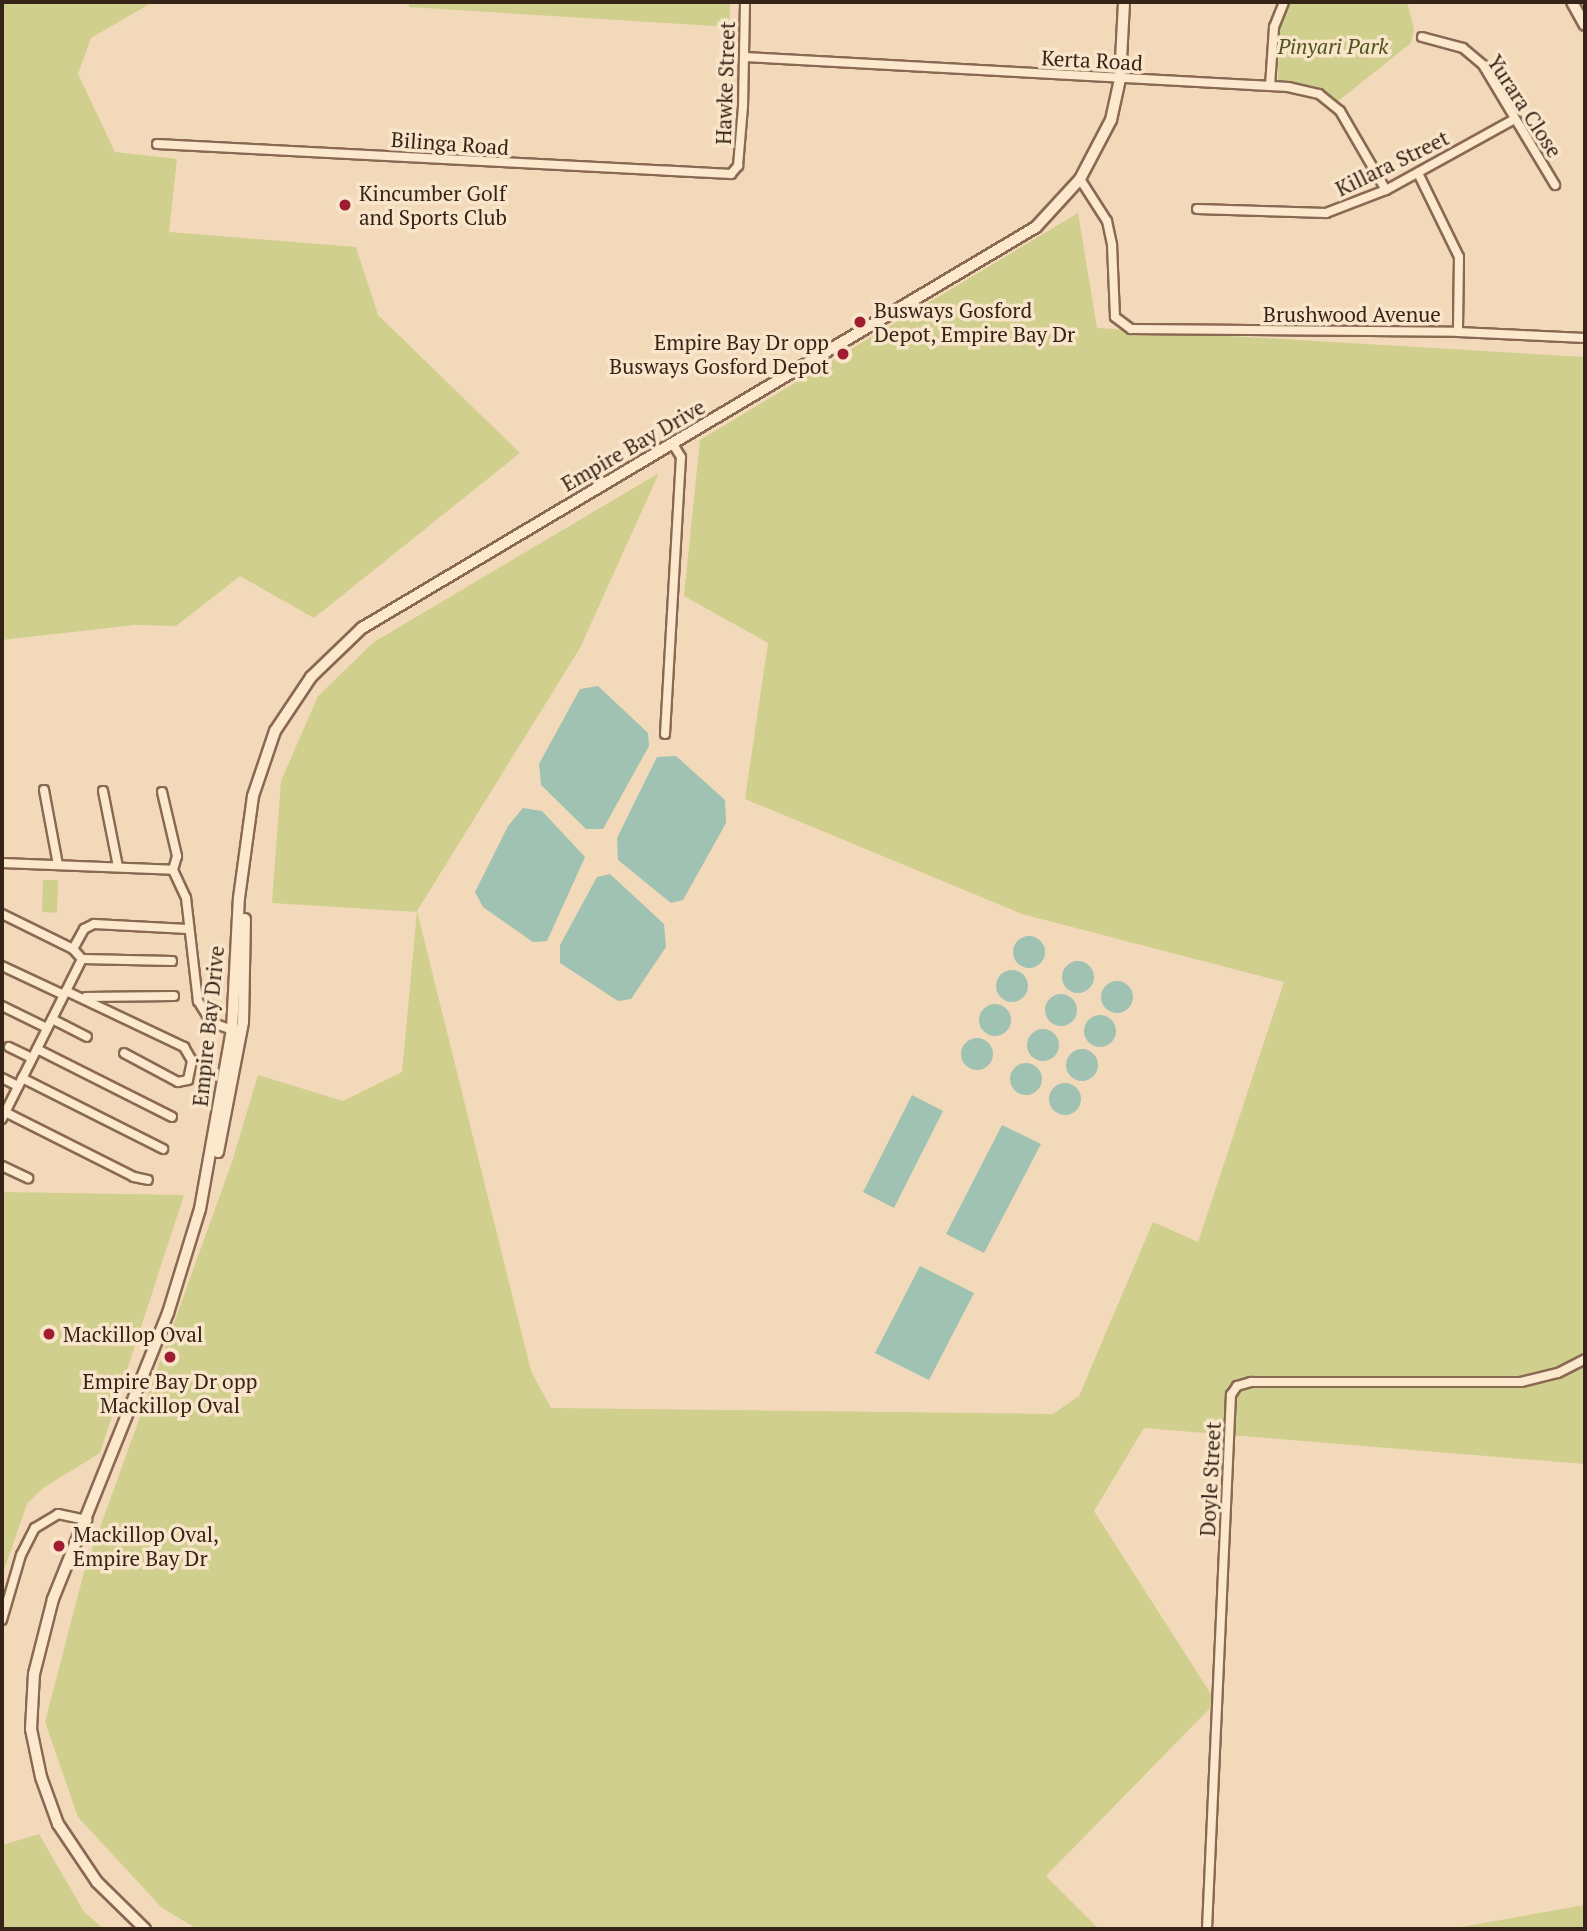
<!DOCTYPE html>
<style>
body{margin:0}
#map{position:relative;width:1587px;height:1931px;overflow:hidden;background:#f2d9ba;font-family:"PT Serif",serif}
div>[style]{position:absolute}
.green>*{inset:0;background:#d0cf8d}
.water>*{inset:0;background:#9fc2b3}
.round{border-radius:50%}
.roads{filter:drop-shadow(2px 0 #8a6953) drop-shadow(-2px 0 #8a6953) drop-shadow(0 2px #8a6953) drop-shadow(0 -2px #8a6953)}
.minor>*{height:8px;margin:-4px;padding:0 4px;transform-origin:4px;border-radius:4px;background:#fce8cd}
.secondary>*{height:10px;margin:-5px;padding:0 5px;transform-origin:5px;border-radius:5px;background:#fce8cd}
.dots>*{width:19px;height:19px;translate:-50% -50%;box-sizing:border-box;border:4px solid #f8e5ca;border-radius:50%}
span{translate:-50% -50%;white-space:nowrap;text-align:center;line-height:1.15;-webkit-text-stroke:7px #f8e5ca;paint-order:stroke}
.park-label{font-size:21px;color:#4f551e;font-style:italic}
.street-label{font-size:21px;color:#372419}
.poi-label{font-size:21px;color:#372419}
.left{translate:0 -50%;text-align:left}
.right{translate:-100% -50%;text-align:right}
.frame{position:absolute;inset:0;border:4px solid #372419;pointer-events:none}
</style>
<div id="map">
<div class="green">
<i style="clip-path:polygon(2px 2px,153px 2px,91px 38px,78px 74px,115px 152px,177px 159px,169px 232px,356px 247px,378px 315px,520px 453px,314px 618px,240px 576px,176px 626px,135px 625px,2px 640px)"></i>
<i style="clip-path:polygon(409px 2px,725px 2px,730px 3px,730px 27px,409px 7px)"></i>
<i style="clip-path:polygon(1291px 2px,1407px 2px,1414px 29px,1411px 43px,1337px 102px,1317px 89px,1278px 81px,1279px 21px)"></i>
<i style="clip-path:polygon(1078px 213px,1097px 328px,1585px 357px,1585px 1464px,1144px 1428px,1094px 1511px,1216px 1702px,1046px 1876px,1099px 1929px,197px 1929px,161px 1907px,78px 1817px,45px 1722px,84px 1572px,232px 1162px,258px 1075px,343px 1101px,402px 1072px,417px 912px,272px 903px,281px 781px,318px 696px,374px 642px,659px 473px,580px 648px,417px 911px,531px 1371px,551px 1408px,1053px 1414px,1079px 1396px,1153px 1222px,1198px 1242px,1284px 982px,1022px 914px,745px 799px,768px 643px,684px 596px,700px 440px)"></i>
<i style="clip-path:polygon(43px 880px,58px 880px,57px 913px,42px 912px)"></i>
<i style="clip-path:polygon(2px 1192px,184px 1195px,100px 1453px,43px 1488px,27px 1504px,2px 1576px)"></i>
<i style="clip-path:polygon(39px 1834px,84px 1912px,104px 1929px,2px 1929px,2px 1845px)"></i>
<i style="clip-path:polygon(1585px 1905px,1585px 1929px,1450px 1929px)"></i>
</div>
<div class="water">
<i style="clip-path:polygon(598px 686px,648px 733px,649px 746px,603px 829px,586px 829px,541px 785px,539px 764px,580px 689px)"></i>
<i style="clip-path:polygon(676px 756px,725px 800px,726px 823px,683px 900px,671px 903px,618px 860px,617px 838px,657px 757px)"></i>
<i style="clip-path:polygon(523px 808px,542px 811px,585px 857px,547px 941px,533px 942px,483px 907px,475px 892px,508px 826px)"></i>
<i style="clip-path:polygon(610px 874px,664px 924px,666px 947px,631px 999px,618px 1001px,560px 963px,560px 945px,597px 877px)"></i>
<i class="round" style="left:1013px;top:936px;width:32px;height:32px"></i>
<i class="round" style="left:1062px;top:961px;width:32px;height:32px"></i>
<i class="round" style="left:996px;top:970px;width:32px;height:32px"></i>
<i class="round" style="left:1101px;top:981px;width:32px;height:32px"></i>
<i class="round" style="left:1045px;top:994px;width:32px;height:32px"></i>
<i class="round" style="left:979px;top:1004px;width:32px;height:32px"></i>
<i class="round" style="left:1084px;top:1015px;width:32px;height:32px"></i>
<i class="round" style="left:1027px;top:1029px;width:32px;height:32px"></i>
<i class="round" style="left:961px;top:1038px;width:32px;height:32px"></i>
<i class="round" style="left:1066px;top:1049px;width:32px;height:32px"></i>
<i class="round" style="left:1010px;top:1063px;width:32px;height:32px"></i>
<i class="round" style="left:1049px;top:1083px;width:32px;height:32px"></i>
<i style="clip-path:polygon(912px 1095px,943px 1111px,894px 1208px,863px 1192px)"></i>
<i style="clip-path:polygon(1002px 1125px,1041px 1144px,984px 1253px,946px 1234px)"></i>
<i style="clip-path:polygon(920px 1266px,974px 1293px,929px 1380px,875px 1353px)"></i>
</div>
<div class="roads">
<div class="minor">
<i style="left:1422px;top:37px;width:42px;rotate:15deg"></i>
<i style="left:1463px;top:48px;width:26px;rotate:40deg"></i>
<i style="left:1483px;top:65px;width:140px;rotate:59deg"></i>
<i style="left:745px;top:57px;width:544px;rotate:3.16deg"></i>
<i style="left:1288px;top:87px;width:32px;rotate:13deg"></i>
<i style="left:1319px;top:94px;width:27px;rotate:39deg"></i>
<i style="left:1340px;top:111px;width:91px;rotate:59.8deg"></i>
<i style="left:1270px;top:86px;width:59px;rotate:-86.1deg"></i>
<i style="left:1274px;top:27px;width:27px;rotate:-68deg"></i>
<i style="left:157px;top:144px;width:575px;rotate:2.99deg"></i>
<i style="left:731px;top:174px;width:11px;rotate:-49deg"></i>
<i style="left:738px;top:166px;width:59px;rotate:-85.2deg"></i>
<i style="left:743px;top:107px;width:105px;rotate:-88.9deg"></i>
<i style="left:1418px;top:173px;width:93px;rotate:64deg"></i>
<i style="left:1459px;top:257px;width:75px;rotate:90.8deg"></i>
<i style="left:1080px;top:179px;width:50px;rotate:57.3deg"></i>
<i style="left:1107px;top:221px;width:25px;rotate:78deg"></i>
<i style="left:1112px;top:245px;width:72px;rotate:87.6deg"></i>
<i style="left:1115px;top:317px;width:20px;rotate:37deg"></i>
<i style="left:1131px;top:329px;width:327px;rotate:0.5deg"></i>
<i style="left:1458px;top:332px;width:127px;rotate:2.7deg"></i>
<i style="left:1197px;top:209px;width:129px;rotate:1.8deg"></i>
<i style="left:1326px;top:213px;width:64px;rotate:-21deg"></i>
<i style="left:1386px;top:190px;width:145px;rotate:-28.9deg"></i>
<i style="left:665px;top:734px;width:277px;rotate:-86.7deg"></i>
<i style="left:681px;top:457px;width:15px;rotate:-122deg"></i>
<i style="left:44px;top:790px;width:76px;rotate:79.4deg"></i>
<i style="left:103px;top:791px;width:77px;rotate:78.8deg"></i>
<i style="left:162px;top:792px;width:66px;rotate:76.8deg"></i>
<i style="left:177px;top:856px;width:15px;rotate:106deg"></i>
<i style="left:2px;top:863px;width:171px;rotate:2.3deg"></i>
<i style="left:173px;top:870px;width:31px;rotate:65deg"></i>
<i style="left:186px;top:898px;width:104px;rotate:83.4deg"></i>
<i style="left:198px;top:1001px;width:25px;rotate:58deg"></i>
<i style="left:211px;top:1022px;width:22px;rotate:21deg"></i>
<i style="left:2px;top:914px;width:79px;rotate:26.2deg"></i>
<i style="left:73px;top:949px;width:13px;rotate:48deg"></i>
<i style="left:82px;top:959px;width:179px;rotate:116.6deg"></i>
<i style="left:73px;top:949px;width:23px;rotate:-61deg"></i>
<i style="left:84px;top:929px;width:11px;rotate:-27deg"></i>
<i style="left:94px;top:924px;width:94px;rotate:3deg"></i>
<i style="left:82px;top:959px;width:90px;rotate:1.3deg"></i>
<i style="left:2px;top:966px;width:68px;rotate:25.1deg"></i>
<i style="left:66px;top:991px;width:131px;rotate:25.4deg"></i>
<i style="left:184px;top:1047px;width:16px;rotate:60deg"></i>
<i style="left:192px;top:1061px;width:19px;rotate:102deg"></i>
<i style="left:188px;top:1080px;width:10px;rotate:169deg"></i>
<i style="left:178px;top:1082px;width:61px;rotate:-151.8deg"></i>
<i style="left:86px;top:997px;width:88px;rotate:-0.7deg"></i>
<i style="left:2px;top:1006px;width:50px;rotate:26.1deg"></i>
<i style="left:52px;top:1019px;width:39px;rotate:27deg"></i>
<i style="left:9px;top:1047px;width:25px;rotate:26deg"></i>
<i style="left:37px;top:1049px;width:151px;rotate:26.7deg"></i>
<i style="left:2px;top:1078px;width:18px;rotate:27deg"></i>
<i style="left:22px;top:1078px;width:158px;rotate:26.7deg"></i>
<i style="left:5px;top:1112px;width:144px;rotate:26.7deg"></i>
<i style="left:134px;top:1177px;width:14px;rotate:12deg"></i>
<i style="left:2px;top:1166px;width:29px;rotate:25deg"></i>
<i style="left:2px;top:1620px;width:68px;rotate:-73.7deg"></i>
<i style="left:21px;top:1555px;width:30px;rotate:-63deg"></i>
<i style="left:35px;top:1528px;width:27px;rotate:-31deg"></i>
<i style="left:58px;top:1514px;width:30px;rotate:12deg"></i>
<i style="left:1207px;top:1929px;width:535px;rotate:-87.43deg"></i>
<i style="left:1231px;top:1395px;width:11px;rotate:-56deg"></i>
<i style="left:1237px;top:1386px;width:15px;rotate:-16deg"></i>
<i style="left:1251px;top:1382px;width:270px"></i>
<i style="left:1521px;top:1382px;width:38px;rotate:-14deg"></i>
<i style="left:1558px;top:1373px;width:30px;rotate:-27deg"></i>
</div>
<div class="secondary">
<i style="left:1572px;top:2px;width:26px;rotate:61deg"></i>
<i style="left:218px;top:1152px;width:132px;rotate:-79.1deg"></i>
<i style="left:243px;top:1022px;width:103px;rotate:-88.9deg"></i>
<i style="left:145px;top:1929px;width:67px;rotate:-135.6deg"></i>
<i style="left:97px;top:1882px;width:70px;rotate:-123.9deg"></i>
<i style="left:58px;top:1824px;width:50px;rotate:-109.9deg"></i>
<i style="left:41px;top:1777px;width:49px;rotate:-101.8deg"></i>
<i style="left:31px;top:1729px;width:55px;rotate:-86.9deg"></i>
<i style="left:34px;top:1674px;width:77px;rotate:-75.8deg"></i>
<i style="left:53px;top:1599px;width:308px;rotate:-68.1deg"></i>
<i style="left:168px;top:1313px;width:109px;rotate:-72.9deg"></i>
<i style="left:200px;top:1209px;width:182px;rotate:-79.9deg"></i>
<i style="left:232px;top:1030px;width:132px;rotate:-87deg"></i>
<i style="left:239px;top:898px;width:103px;rotate:-82.2deg"></i>
<i style="left:253px;top:796px;width:69px;rotate:-71.3deg"></i>
<i style="left:275px;top:731px;width:65px;rotate:-56.3deg"></i>
<i style="left:311px;top:677px;width:71px;rotate:-43.9deg"></i>
<i style="left:362px;top:628px;width:784px;rotate:-30.75deg"></i>
<i style="left:1036px;top:227px;width:65px;rotate:-47.5deg"></i>
<i style="left:1080px;top:179px;width:67px;rotate:-62.3deg"></i>
<i style="left:1111px;top:120px;width:42px;rotate:-77.6deg"></i>
<i style="left:1120px;top:79px;width:77px;rotate:-87deg"></i>
</div>
</div>
<div class="dots">
<i style="left:345px;top:205px;background:#9e1d30"></i>
<i style="left:860px;top:322px;background:#9e1d30"></i>
<i style="left:843px;top:354px;background:#9e1d30"></i>
<i style="left:49px;top:1334px;background:#9e1d30"></i>
<i style="left:170px;top:1357px;background:#9e1d30"></i>
<i style="left:59px;top:1546px;background:#9e1d30"></i>
</div>
<div class="park-label">
<span style="left:1333px;top:46px">Pinyari Park</span>
</div>
<div class="street-label">
<span style="left:1092px;top:60px;rotate:3deg">Kerta Road</span>
<span style="left:725px;top:83px;rotate:-88deg">Hawke Street</span>
<span style="left:1525px;top:106px;rotate:57deg">Yurara Close</span>
<span style="left:450px;top:143px;rotate:4deg">Bilinga Road</span>
<span style="left:1392px;top:163px;rotate:-26deg">Killara Street</span>
<span style="left:1352px;top:314px">Brushwood Avenue</span>
<span style="left:633px;top:445px;rotate:-30deg">Empire Bay Drive</span>
<span style="left:208px;top:1026px;rotate:-84deg">Empire Bay Drive</span>
<span style="left:1210px;top:1479px;rotate:-87deg">Doyle Street</span>
</div>
<div class="poi-label">
<span class="left" style="left:359px;top:205px">Kincumber Golf<br>and Sports Club</span>
<span class="left" style="left:874px;top:322px">Busways Gosford<br>Depot, Empire Bay Dr</span>
<span class="right" style="left:829px;top:354px">Empire Bay Dr opp<br>Busways Gosford Depot</span>
<span class="left" style="left:63px;top:1334px">Mackillop Oval</span>
<span style="left:170px;top:1393px">Empire Bay Dr opp<br>Mackillop Oval</span>
<span class="left" style="left:73px;top:1546px">Mackillop Oval,<br>Empire Bay Dr</span>
</div>
<div class="frame"></div>
</div>
